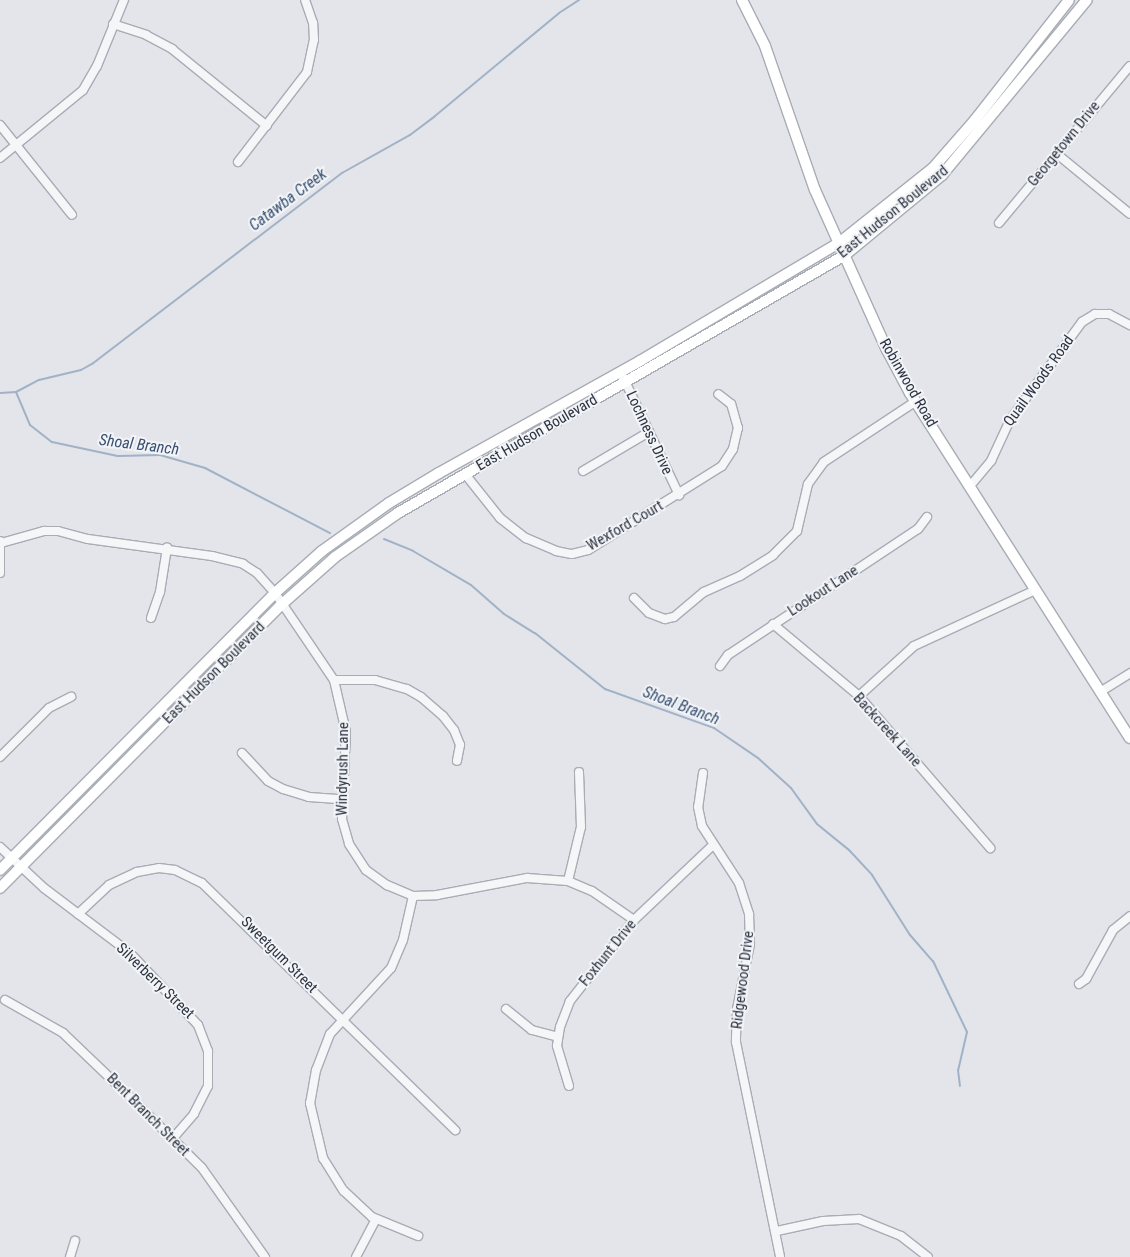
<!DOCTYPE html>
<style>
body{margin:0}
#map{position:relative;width:1130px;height:1257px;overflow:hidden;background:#e3e5ea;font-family:"Roboto Condensed",sans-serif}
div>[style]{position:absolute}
.stream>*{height:2px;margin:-1px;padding:0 1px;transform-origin:1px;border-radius:1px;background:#a1b2c7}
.roads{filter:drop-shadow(1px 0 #a8acb4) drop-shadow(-1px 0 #a8acb4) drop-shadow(0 1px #a8acb4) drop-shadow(0 -1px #a8acb4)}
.minor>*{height:8px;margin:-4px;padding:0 4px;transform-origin:4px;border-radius:4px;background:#f5f6f8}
.major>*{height:10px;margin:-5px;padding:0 5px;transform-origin:5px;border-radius:5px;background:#fff}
span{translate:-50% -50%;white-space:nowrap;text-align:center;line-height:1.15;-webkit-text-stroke:4px #f2f4f7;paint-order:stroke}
.street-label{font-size:15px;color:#2c3341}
.water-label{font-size:16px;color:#395072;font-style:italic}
</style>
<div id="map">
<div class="stream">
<i style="left:16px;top:392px;width:36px;rotate:67deg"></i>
<i style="left:30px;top:425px;width:28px;rotate:38deg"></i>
<i style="left:52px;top:442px;width:67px;rotate:12deg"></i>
<i style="left:118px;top:456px;width:42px;rotate:-1.4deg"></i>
<i style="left:160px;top:455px;width:47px;rotate:16.1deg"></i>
<i style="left:205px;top:468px;width:141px;rotate:27.5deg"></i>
<i style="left:0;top:393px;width:16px;rotate:-4deg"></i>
<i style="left:16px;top:392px;width:26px;rotate:-28deg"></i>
<i style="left:39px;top:380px;width:43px;rotate:-13.4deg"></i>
<i style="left:81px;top:370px;width:13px;rotate:-29deg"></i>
<i style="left:92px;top:364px;width:315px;rotate:-37.4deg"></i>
<i style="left:342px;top:173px;width:78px;rotate:-29.2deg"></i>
<i style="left:410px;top:135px;width:31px;rotate:-37deg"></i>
<i style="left:435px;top:116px;width:161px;rotate:-39.7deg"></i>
<i style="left:559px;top:13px;width:24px;rotate:-33deg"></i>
<i style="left:384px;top:539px;width:31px;rotate:22deg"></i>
<i style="left:413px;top:551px;width:67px;rotate:30.4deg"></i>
<i style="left:471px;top:585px;width:44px;rotate:41.3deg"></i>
<i style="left:504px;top:614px;width:36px;rotate:32deg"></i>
<i style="left:535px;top:633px;width:90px;rotate:38.7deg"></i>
<i style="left:605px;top:689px;width:116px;rotate:19.7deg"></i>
<i style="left:714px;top:728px;width:53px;rotate:34.3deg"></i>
<i style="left:758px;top:758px;width:45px;rotate:42.3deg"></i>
<i style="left:791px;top:788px;width:44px;rotate:54.2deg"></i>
<i style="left:817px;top:824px;width:41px;rotate:39.1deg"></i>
<i style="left:849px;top:850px;width:34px;rotate:47deg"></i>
<i style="left:872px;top:875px;width:71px;rotate:57.7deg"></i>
<i style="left:910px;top:935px;width:35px;rotate:49deg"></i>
<i style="left:933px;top:961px;width:79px;rotate:64.4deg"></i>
<i style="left:967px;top:1032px;width:39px;rotate:103deg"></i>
<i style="left:958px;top:1070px;width:16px;rotate:83deg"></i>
</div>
<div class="roads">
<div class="minor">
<i style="left:113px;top:24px;width:35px;rotate:18deg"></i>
<i style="left:146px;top:35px;width:30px;rotate:28deg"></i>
<i style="left:172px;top:49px;width:122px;rotate:39deg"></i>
<i style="left:0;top:125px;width:115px;rotate:51.3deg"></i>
<i style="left:1057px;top:154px;width:94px;rotate:39.4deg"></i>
<i style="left:0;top:158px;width:107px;rotate:-39.3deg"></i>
<i style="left:83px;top:90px;width:28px;rotate:-60deg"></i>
<i style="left:97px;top:66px;width:71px;rotate:-67.8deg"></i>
<i style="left:238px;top:162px;width:113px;rotate:-52.5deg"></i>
<i style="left:307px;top:72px;width:33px;rotate:-78deg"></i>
<i style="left:314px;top:40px;width:17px;rotate:-93deg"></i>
<i style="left:313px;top:23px;width:24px;rotate:-109deg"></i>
<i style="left:999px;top:223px;width:204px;rotate:-50.2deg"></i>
<i style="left:623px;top:377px;width:131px;rotate:64.6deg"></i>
<i style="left:583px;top:471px;width:77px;rotate:-30.6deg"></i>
<i style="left:465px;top:474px;width:56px;rotate:51.5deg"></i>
<i style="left:500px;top:518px;width:33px;rotate:38deg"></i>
<i style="left:526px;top:538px;width:33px;rotate:23deg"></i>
<i style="left:556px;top:551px;width:16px;rotate:11deg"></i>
<i style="left:572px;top:554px;width:16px;rotate:-14deg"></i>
<i style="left:588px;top:550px;width:158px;rotate:-32.1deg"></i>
<i style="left:722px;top:466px;width:20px;rotate:-57deg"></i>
<i style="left:733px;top:449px;width:22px;rotate:-77deg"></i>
<i style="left:738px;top:428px;width:25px;rotate:-106deg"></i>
<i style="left:731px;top:404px;width:16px;rotate:-142deg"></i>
<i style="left:970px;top:486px;width:33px;rotate:-50deg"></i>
<i style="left:991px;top:461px;width:45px;rotate:-65.1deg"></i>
<i style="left:1010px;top:420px;width:122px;rotate:-53.7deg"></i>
<i style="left:1082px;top:322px;width:15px;rotate:-32deg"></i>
<i style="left:1095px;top:314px;width:14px"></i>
<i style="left:1109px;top:314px;width:24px;rotate:28deg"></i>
<i style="left:0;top:541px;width:32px;rotate:90deg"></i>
<i style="left:1px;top:543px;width:45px;rotate:-15.6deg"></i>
<i style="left:44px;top:531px;width:14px"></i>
<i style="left:58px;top:531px;width:31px;rotate:15deg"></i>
<i style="left:88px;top:539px;width:125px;rotate:7.8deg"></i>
<i style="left:212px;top:556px;width:32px;rotate:14deg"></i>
<i style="left:243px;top:564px;width:17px;rotate:33deg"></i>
<i style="left:257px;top:573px;width:27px;rotate:48deg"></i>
<i style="left:275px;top:593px;width:105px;rotate:55.9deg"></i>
<i style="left:334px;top:680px;width:53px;rotate:77deg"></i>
<i style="left:346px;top:732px;width:87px;rotate:92.6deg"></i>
<i style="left:342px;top:819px;width:26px;rotate:74deg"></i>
<i style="left:349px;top:844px;width:31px;rotate:57deg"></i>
<i style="left:366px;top:870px;width:26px;rotate:36deg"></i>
<i style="left:387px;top:885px;width:28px;rotate:23deg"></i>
<i style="left:413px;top:896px;width:24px;rotate:-2deg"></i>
<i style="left:437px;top:895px;width:92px;rotate:-10.7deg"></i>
<i style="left:527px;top:878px;width:41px;rotate:4.2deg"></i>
<i style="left:568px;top:881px;width:26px;rotate:23deg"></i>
<i style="left:592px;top:891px;width:51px;rotate:34.6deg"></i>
<i style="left:634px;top:598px;width:21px;rotate:45deg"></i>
<i style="left:649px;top:613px;width:17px;rotate:21deg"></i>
<i style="left:665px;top:619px;width:9px;rotate:-13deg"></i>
<i style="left:674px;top:617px;width:39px;rotate:-40deg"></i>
<i style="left:704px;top:592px;width:39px;rotate:-24deg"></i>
<i style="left:740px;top:576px;width:39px;rotate:-32deg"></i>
<i style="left:773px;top:555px;width:34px;rotate:-45deg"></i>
<i style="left:797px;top:531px;width:48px;rotate:-76.8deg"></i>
<i style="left:808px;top:484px;width:27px;rotate:-54deg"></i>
<i style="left:824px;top:462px;width:110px;rotate:-33.5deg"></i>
<i style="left:151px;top:618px;width:28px;rotate:-71deg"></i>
<i style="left:160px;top:592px;width:45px;rotate:-81deg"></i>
<i style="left:773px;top:624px;width:112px;rotate:39.9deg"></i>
<i style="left:859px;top:696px;width:201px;rotate:49.2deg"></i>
<i style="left:720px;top:666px;width:14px;rotate:-54deg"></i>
<i style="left:728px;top:655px;width:228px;rotate:-33.6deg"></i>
<i style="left:918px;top:529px;width:15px;rotate:-53deg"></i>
<i style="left:334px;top:680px;width:41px"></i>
<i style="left:375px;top:680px;width:33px;rotate:16deg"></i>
<i style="left:407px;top:689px;width:16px;rotate:30deg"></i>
<i style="left:421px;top:697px;width:29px;rotate:41deg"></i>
<i style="left:443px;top:716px;width:18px;rotate:52deg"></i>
<i style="left:454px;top:730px;width:16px;rotate:68deg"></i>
<i style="left:460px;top:745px;width:16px;rotate:101deg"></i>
<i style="left:1100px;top:692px;width:36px;rotate:-32deg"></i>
<i style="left:859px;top:696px;width:74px;rotate:-42.3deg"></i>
<i style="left:914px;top:646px;width:133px;rotate:-24.8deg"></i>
<i style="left:242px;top:753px;width:38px;rotate:47deg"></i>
<i style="left:268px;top:781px;width:17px;rotate:28deg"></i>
<i style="left:283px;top:789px;width:27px;rotate:17deg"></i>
<i style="left:309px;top:797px;width:32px;rotate:4deg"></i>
<i style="left:0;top:757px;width:69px;rotate:-45deg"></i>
<i style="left:49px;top:708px;width:25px;rotate:-27deg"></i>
<i style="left:703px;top:773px;width:34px;rotate:98deg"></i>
<i style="left:698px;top:807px;width:19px;rotate:78deg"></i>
<i style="left:702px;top:826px;width:68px;rotate:57deg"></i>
<i style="left:739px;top:883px;width:33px;rotate:72deg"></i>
<i style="left:749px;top:914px;width:30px;rotate:88deg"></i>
<i style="left:750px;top:944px;width:66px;rotate:101.3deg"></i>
<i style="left:737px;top:1009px;width:33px;rotate:92deg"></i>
<i style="left:736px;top:1042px;width:219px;rotate:78.4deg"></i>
<i style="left:0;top:847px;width:60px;rotate:43deg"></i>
<i style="left:44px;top:888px;width:108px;rotate:37.1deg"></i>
<i style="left:130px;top:953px;width:99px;rotate:46.6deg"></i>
<i style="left:198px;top:1025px;width:28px;rotate:69deg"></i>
<i style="left:208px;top:1051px;width:35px;rotate:90deg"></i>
<i style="left:208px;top:1086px;width:31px;rotate:117deg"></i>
<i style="left:194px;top:1114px;width:33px;rotate:131deg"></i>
<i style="left:568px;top:881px;width:56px;rotate:-76.5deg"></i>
<i style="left:581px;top:827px;width:55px;rotate:-92.1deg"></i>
<i style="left:413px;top:896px;width:45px;rotate:102.8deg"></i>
<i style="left:403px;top:940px;width:30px;rotate:113deg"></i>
<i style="left:391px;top:968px;width:90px;rotate:132.7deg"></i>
<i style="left:330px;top:1034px;width:39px;rotate:111deg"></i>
<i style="left:316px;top:1070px;width:34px;rotate:100deg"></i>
<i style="left:310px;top:1103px;width:57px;rotate:76.7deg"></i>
<i style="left:323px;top:1158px;width:39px;rotate:58deg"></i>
<i style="left:344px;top:1191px;width:38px;rotate:43deg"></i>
<i style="left:372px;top:1217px;width:50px;rotate:22.4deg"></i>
<i style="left:78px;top:914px;width:42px;rotate:-43.1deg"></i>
<i style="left:109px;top:885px;width:31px;rotate:-25deg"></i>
<i style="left:137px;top:872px;width:22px;rotate:-10deg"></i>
<i style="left:159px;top:868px;width:16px;rotate:7deg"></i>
<i style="left:175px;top:870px;width:30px;rotate:26deg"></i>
<i style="left:202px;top:883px;width:354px;rotate:44.3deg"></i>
<i style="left:1079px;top:984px;width:9px;rotate:-36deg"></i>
<i style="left:1086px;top:979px;width:56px;rotate:-61.1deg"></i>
<i style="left:1113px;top:930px;width:22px;rotate:-39deg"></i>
<i style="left:5px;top:1000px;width:67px;rotate:29.6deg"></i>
<i style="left:63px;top:1033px;width:93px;rotate:43.7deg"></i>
<i style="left:130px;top:1097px;width:101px;rotate:44.6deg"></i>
<i style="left:202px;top:1168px;width:109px;rotate:54.7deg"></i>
<i style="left:506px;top:1009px;width:33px;rotate:39deg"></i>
<i style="left:532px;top:1030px;width:27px;rotate:15deg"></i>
<i style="left:569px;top:1086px;width:42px;rotate:-106.7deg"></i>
<i style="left:557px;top:1046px;width:19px;rotate:-81deg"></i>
<i style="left:560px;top:1027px;width:28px;rotate:-69deg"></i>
<i style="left:570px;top:1001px;width:103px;rotate:-51.7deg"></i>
<i style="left:634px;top:920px;width:108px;rotate:-43.5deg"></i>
<i style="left:777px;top:1231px;width:47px;rotate:-12.3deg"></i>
<i style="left:823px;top:1221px;width:36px;rotate:-3deg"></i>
<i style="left:859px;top:1219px;width:45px;rotate:22deg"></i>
<i style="left:901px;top:1236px;width:34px;rotate:38deg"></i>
<i style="left:70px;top:1257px;width:17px;rotate:-73deg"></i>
<i style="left:356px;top:1257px;width:43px;rotate:-62.2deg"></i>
</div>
<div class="major">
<i style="left:742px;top:0;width:51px;rotate:63.4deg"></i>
<i style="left:765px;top:46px;width:152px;rotate:70.9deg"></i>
<i style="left:815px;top:190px;width:175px;rotate:65.8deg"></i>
<i style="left:887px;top:350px;width:49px;rotate:61.9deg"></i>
<i style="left:910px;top:393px;width:409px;rotate:57.5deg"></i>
<i style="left:0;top:870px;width:390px;rotate:-45.2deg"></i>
<i style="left:275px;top:593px;width:63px;rotate:-41.8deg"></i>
<i style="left:322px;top:551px;width:82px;rotate:-35.6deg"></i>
<i style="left:389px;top:503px;width:58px;rotate:-31deg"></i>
<i style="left:439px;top:473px;width:230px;rotate:-29.1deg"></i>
<i style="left:640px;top:361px;width:231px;rotate:-30.7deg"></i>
<i style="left:839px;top:243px;width:120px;rotate:-38.6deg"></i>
<i style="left:933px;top:168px;width:64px;rotate:-48.8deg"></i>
<i style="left:975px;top:120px;width:152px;rotate:-51.9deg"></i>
<i style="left:0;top:888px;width:399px;rotate:-45.2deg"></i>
<i style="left:281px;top:605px;width:72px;rotate:-41.6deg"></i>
<i style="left:335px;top:557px;width:77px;rotate:-34.9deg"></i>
<i style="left:398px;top:513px;width:516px;rotate:-29.99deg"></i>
<i style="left:845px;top:255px;width:126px;rotate:-39.5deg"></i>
<i style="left:942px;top:175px;width:227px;rotate:-50.4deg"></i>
</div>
</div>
<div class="street-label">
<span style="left:1064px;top:144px;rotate:-51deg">Georgetown Drive</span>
<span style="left:893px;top:212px;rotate:-39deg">East Hudson Boulevard</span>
<span style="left:1039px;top:381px;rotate:-54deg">Quail Woods Road</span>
<span style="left:908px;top:383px;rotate:60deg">Robinwood Road</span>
<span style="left:537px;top:433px;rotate:-30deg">East Hudson Boulevard</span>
<span style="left:649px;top:433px;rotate:65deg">Lochness Drive</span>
<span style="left:625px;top:526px;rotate:-30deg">Wexford Court</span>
<span style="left:823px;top:591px;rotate:-33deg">Lookout Lane</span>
<span style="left:214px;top:673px;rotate:-45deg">East Hudson Boulevard</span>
<span style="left:887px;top:730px;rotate:48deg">Backcreek Lane</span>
<span style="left:343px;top:769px;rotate:-89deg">Windyrush Lane</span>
<span style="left:608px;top:953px;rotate:-51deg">Foxhunt Drive</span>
<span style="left:279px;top:955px;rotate:45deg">Sweetgum Street</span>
<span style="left:743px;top:980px;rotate:-83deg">Ridgewood Drive</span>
<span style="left:155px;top:981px;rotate:44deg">Silverberry Street</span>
<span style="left:148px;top:1115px;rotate:45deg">Bent Branch Street</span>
</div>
<div class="water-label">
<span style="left:288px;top:200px;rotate:-37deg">Catawba Creek</span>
<span style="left:139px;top:445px;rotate:7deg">Shoal Branch</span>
<span style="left:681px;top:706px;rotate:21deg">Shoal Branch</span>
</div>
</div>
